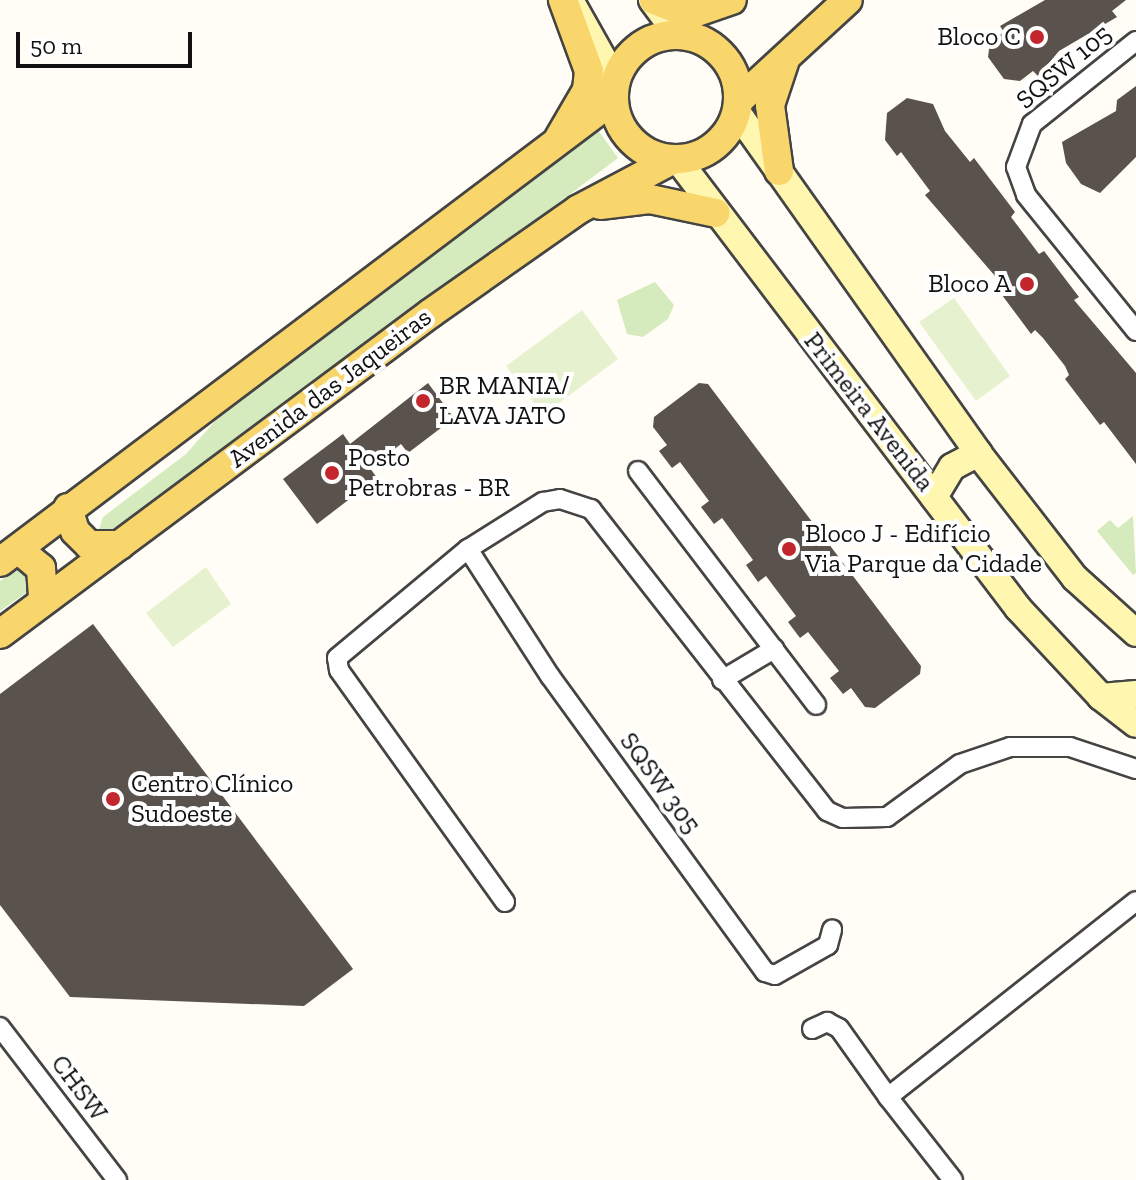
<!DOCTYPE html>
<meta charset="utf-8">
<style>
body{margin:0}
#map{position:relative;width:1136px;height:1180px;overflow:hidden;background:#fffdf5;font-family:"Zilla Slab",serif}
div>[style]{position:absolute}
.green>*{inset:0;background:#d5ebbd}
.pitch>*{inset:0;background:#e6f2cf}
.building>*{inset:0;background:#5a524d}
.roads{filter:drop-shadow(2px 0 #444) drop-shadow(-2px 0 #444) drop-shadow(0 2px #444) drop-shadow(0 -2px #444)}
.street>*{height:18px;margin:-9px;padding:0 9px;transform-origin:9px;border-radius:9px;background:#fff}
.secondary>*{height:26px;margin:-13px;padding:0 13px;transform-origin:13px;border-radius:13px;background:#fff6b0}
.primary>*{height:28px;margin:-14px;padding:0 14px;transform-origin:14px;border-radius:14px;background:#f9d66b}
.primary>.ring{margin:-14px;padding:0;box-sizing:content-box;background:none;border:28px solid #f9d66b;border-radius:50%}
.dots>*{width:22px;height:22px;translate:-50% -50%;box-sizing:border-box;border:4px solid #fff;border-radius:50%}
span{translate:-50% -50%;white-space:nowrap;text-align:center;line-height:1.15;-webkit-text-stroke:8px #fff;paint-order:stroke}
.poi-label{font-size:26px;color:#111}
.right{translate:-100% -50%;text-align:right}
.left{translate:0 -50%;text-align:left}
.street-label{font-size:26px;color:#111}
.scale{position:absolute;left:16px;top:32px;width:176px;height:36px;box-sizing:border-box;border:4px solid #111;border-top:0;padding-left:10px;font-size:24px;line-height:28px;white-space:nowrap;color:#111;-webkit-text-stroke:6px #fff;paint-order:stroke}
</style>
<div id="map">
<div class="green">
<i style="clip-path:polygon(598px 130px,618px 158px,113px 539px,98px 532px,103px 517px,186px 454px,223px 412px)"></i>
<i style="clip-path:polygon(655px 282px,674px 305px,668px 319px,643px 337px,627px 334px,617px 300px)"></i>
<i style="clip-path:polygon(1133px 516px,1136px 573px,1133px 575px,1097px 531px,1110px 520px,1118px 528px)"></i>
<i style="clip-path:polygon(25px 565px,33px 588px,0 611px,0 581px)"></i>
</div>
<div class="pitch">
<i style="clip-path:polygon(954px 298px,1010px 376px,976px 401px,919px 322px)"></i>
<i style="clip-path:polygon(582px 310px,618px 359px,543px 415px,506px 366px)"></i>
<i style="clip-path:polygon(206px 567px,231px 604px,173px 647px,146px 613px)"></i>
</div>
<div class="building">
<i style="clip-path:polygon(1045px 0,1126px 0,1112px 11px,1117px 17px,1059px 51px,1038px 76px,1033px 71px,1020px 81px,1004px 79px,988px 57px,990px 42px,1004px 32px,1000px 26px)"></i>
<i style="clip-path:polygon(1136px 86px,1136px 157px,1100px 193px,1081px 184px,1066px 163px,1062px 142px,1116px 111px,1117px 100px)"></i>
<i style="clip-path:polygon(907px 98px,933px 104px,945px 131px,970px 162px,974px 158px,1015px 212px,1011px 217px,1039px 254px,1044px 251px,1079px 297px,1074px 300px,1136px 373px,1136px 464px,1104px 422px,1100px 425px,1065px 379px,1069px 375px,1065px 366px,1043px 338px,1035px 330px,1031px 334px,996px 287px,995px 276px,925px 195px,930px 191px,901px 152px,897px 156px,885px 140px,887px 113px)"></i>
<i style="clip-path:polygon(428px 383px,454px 418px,408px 453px,401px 444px,370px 468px,377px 478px,317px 524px,283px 479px,343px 434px,350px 444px)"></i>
<i style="clip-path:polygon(699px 383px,708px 384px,921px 666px,920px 674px,875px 708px,865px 707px,851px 688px,843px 694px,830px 678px,839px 671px,808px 632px,800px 638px,788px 622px,796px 616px,766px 576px,758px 582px,746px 565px,753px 560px,722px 518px,714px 524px,701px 507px,709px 501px,680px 462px,672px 468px,659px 451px,667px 445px,653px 427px,654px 417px)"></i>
<i style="clip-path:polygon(93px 624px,353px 969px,304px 1006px,70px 997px,0 905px,0 694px)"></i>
</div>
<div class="roads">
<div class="street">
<i style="left:1136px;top:41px;width:133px;rotate:141.4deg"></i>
<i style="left:1032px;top:124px;width:46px;rotate:110.4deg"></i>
<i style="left:1016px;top:167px;width:30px;rotate:70deg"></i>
<i style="left:1026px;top:195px;width:175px;rotate:51deg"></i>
<i style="left:638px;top:471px;width:294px;rotate:52.7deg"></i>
<i style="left:468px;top:549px;width:151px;rotate:57.2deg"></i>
<i style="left:550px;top:676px;width:366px;rotate:54deg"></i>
<i style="left:765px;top:972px;width:10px;rotate:17deg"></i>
<i style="left:775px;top:975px;width:61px;rotate:-29.5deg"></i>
<i style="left:828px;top:945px;width:16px;rotate:-75deg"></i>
<i style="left:722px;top:680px;width:61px;rotate:-30.8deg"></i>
<i style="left:505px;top:902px;width:285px;rotate:-125.6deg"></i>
<i style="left:339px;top:670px;width:12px;rotate:-99deg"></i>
<i style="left:337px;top:658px;width:170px;rotate:-39.8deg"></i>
<i style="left:468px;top:549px;width:89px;rotate:-32.1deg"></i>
<i style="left:543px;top:502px;width:17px;rotate:-10deg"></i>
<i style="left:560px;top:499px;width:33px;rotate:18deg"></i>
<i style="left:591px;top:509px;width:383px;rotate:52deg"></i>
<i style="left:827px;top:811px;width:17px;rotate:24deg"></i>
<i style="left:843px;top:818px;width:44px;rotate:-1.3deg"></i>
<i style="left:887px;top:817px;width:90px;rotate:-36deg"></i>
<i style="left:960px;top:764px;width:53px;rotate:-18.8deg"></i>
<i style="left:1010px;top:747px;width:60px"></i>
<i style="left:1070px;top:747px;width:70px;rotate:18.4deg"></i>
<i style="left:0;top:1027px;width:193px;rotate:52.6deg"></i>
<i style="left:812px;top:1029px;width:17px;rotate:-25deg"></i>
<i style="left:827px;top:1022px;width:13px;rotate:27deg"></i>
<i style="left:839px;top:1028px;width:85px;rotate:54.6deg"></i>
<i style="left:953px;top:1180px;width:105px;rotate:-128.1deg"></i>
<i style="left:888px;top:1097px;width:316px;rotate:-38.3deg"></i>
</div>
<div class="secondary">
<i style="left:570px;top:0;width:94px;rotate:60.7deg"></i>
<i style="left:652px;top:0;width:44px;rotate:53.4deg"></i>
<i style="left:737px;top:112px;width:418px;rotate:54.7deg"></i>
<i style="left:978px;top:453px;width:158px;rotate:52.2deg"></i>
<i style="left:1075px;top:578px;width:82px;rotate:42deg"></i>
<i style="left:678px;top:160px;width:562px;rotate:52.8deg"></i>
<i style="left:1018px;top:608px;width:122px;rotate:47deg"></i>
<i style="left:1101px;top:697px;width:44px;rotate:37.6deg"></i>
<i style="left:934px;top:497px;width:35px;rotate:-59deg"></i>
<i style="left:952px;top:467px;width:30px;rotate:-28deg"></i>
<i style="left:1101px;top:697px;width:35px;rotate:-5deg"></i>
</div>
<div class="primary">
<i style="left:654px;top:0;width:40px;rotate:21deg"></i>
<i style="left:691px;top:14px;width:43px;rotate:-18.9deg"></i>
<i class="ring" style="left:614px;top:35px;width:96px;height:96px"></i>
<i style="left:738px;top:101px;width:149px;rotate:-42.6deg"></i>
<i style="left:559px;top:138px;width:56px;rotate:-59.7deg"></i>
<i style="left:587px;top:90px;width:19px;rotate:-84deg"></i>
<i style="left:589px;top:71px;width:76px;rotate:-110.1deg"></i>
<i style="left:779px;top:171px;width:67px;rotate:-97.8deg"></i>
<i style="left:770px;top:105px;width:47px;rotate:-71.6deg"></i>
<i style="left:600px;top:205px;width:50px;rotate:-6.8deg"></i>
<i style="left:650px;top:199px;width:67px;rotate:12deg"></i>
<i style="left:68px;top:508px;width:24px;rotate:73deg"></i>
<i style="left:75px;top:531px;width:20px;rotate:45deg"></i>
<i style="left:89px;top:545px;width:31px"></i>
<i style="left:18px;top:549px;width:30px;rotate:40deg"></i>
<i style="left:41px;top:568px;width:32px;rotate:86deg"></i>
<i style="left:0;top:562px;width:769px;rotate:-37.02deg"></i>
<i style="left:0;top:634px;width:537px;rotate:-36.68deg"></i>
<i style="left:431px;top:313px;width:181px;rotate:-35.1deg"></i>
<i style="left:579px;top:209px;width:105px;rotate:-27.8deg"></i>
</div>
</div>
<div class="dots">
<i style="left:1037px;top:37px;background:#c4262e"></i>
<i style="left:1027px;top:284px;background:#c4262e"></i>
<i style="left:423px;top:401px;background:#c4262e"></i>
<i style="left:332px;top:473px;background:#c4262e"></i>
<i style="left:789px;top:549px;background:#c4262e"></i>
<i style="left:113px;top:799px;background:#c4262e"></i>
</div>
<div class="poi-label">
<span class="right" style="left:1021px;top:37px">Bloco C</span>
<span class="right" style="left:1011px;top:284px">Bloco A</span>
<span class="left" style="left:439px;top:401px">BR MANIA/<br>LAVA JATO</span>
<span class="left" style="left:348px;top:473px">Posto<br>Petrobras - BR</span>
<span class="left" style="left:805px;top:549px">Bloco J - Edifício<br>Via Parque da Cidade</span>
<span class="left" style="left:131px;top:799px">Centro Clínico<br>Sudoeste</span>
</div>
<div class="street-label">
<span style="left:1064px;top:67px;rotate:-40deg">SQSW 105</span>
<span style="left:330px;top:388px;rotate:-37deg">Avenida das Jaqueiras</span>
<span style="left:869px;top:412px;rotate:52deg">Primeira Avenida</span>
<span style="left:660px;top:783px;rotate:54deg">SQSW 305</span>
<span style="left:79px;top:1088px;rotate:53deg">CHSW</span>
</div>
<div class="scale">50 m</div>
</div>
